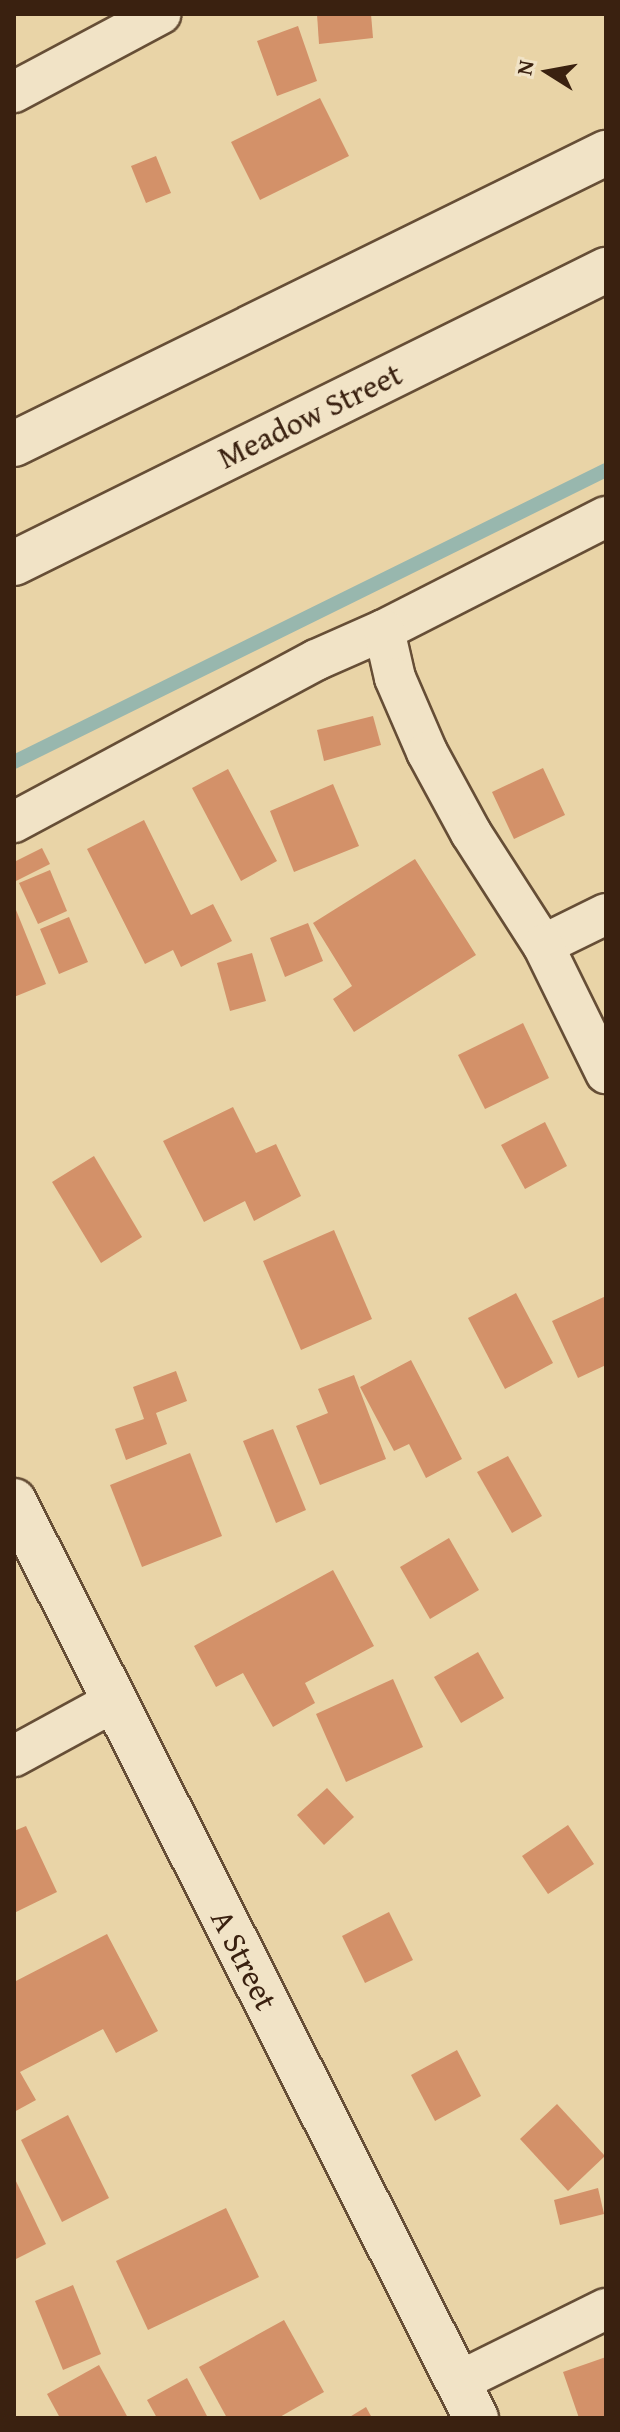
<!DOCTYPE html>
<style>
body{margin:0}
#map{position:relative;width:620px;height:2432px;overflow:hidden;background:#e9d4a7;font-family:"Gentium Book Plus",serif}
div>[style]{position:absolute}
.stream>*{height:14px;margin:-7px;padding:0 7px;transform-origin:7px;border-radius:7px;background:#98b7ae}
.building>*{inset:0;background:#d39169}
.roads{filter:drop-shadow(2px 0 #664e36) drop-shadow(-2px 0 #664e36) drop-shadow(0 2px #664e36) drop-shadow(0 -2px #664e36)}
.street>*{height:40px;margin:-20px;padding:0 20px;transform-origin:20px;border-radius:20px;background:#f1e3c6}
.secondary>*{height:44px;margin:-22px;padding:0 22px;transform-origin:22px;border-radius:22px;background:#f1e3c6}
span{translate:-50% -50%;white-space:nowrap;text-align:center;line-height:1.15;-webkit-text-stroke:6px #f1e3c6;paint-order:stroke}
.street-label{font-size:32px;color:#3a2110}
.frame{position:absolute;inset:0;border:16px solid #3a2110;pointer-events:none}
.north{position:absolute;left:508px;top:32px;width:80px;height:80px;-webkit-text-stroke:6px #f1e3c6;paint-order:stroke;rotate:281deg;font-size:22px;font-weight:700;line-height:32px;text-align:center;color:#3a2110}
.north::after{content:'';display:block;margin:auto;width:28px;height:36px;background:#3a2110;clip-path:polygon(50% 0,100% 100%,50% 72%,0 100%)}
</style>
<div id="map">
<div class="stream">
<i style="left:14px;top:762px;width:660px;rotate:-26.25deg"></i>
</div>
<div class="building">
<i style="clip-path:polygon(317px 14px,371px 14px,373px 38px,319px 44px)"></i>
<i style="clip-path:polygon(298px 26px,317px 81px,277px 96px,257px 41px)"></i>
<i style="clip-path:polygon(320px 98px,349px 156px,260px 200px,231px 142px)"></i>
<i style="clip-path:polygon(156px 156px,171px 193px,146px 203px,131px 166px)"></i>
<i style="clip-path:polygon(373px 716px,381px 745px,324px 761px,317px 730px)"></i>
<i style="clip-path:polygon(543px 768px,565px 815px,514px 839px,492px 792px)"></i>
<i style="clip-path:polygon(228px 769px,277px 861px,241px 881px,192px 788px)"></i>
<i style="clip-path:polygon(333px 784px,359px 846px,294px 872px,270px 811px)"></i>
<i style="clip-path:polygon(144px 820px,191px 915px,213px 904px,232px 941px,181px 967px,173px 950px,145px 964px,87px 849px)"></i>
<i style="clip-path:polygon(42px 848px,50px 864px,16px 881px,14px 862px)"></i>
<i style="clip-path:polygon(415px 859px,476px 955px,354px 1032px,333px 999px,352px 986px,313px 923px)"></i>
<i style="clip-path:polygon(50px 870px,67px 911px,38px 924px,19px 883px)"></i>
<i style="clip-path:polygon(14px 905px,46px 984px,14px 997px)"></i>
<i style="clip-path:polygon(69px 917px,88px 962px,59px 974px,40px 929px)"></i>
<i style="clip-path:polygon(308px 923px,323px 961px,285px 977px,270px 938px)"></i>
<i style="clip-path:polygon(252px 953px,266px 1001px,230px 1011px,217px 963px)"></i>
<i style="clip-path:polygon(523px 1023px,549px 1078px,485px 1109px,458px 1055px)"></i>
<i style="clip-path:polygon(233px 1107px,256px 1153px,276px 1144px,301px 1196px,254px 1221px,245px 1201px,204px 1222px,163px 1141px)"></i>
<i style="clip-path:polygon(545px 1122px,567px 1166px,525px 1189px,501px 1145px)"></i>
<i style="clip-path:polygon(94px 1156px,142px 1237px,101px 1263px,52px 1182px)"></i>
<i style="clip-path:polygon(334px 1230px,372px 1319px,301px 1350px,263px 1261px)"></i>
<i style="clip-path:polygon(516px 1293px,553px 1363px,505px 1389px,468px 1318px)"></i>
<i style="clip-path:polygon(606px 1296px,606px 1365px,578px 1378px,552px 1321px)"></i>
<i style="clip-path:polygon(411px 1360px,462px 1459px,426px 1478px,409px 1444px,394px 1451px,360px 1387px)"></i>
<i style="clip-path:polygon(176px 1371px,187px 1401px,156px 1413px,167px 1444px,126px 1460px,115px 1429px,144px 1419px,133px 1387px)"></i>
<i style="clip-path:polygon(354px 1375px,386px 1459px,320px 1485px,296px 1426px,328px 1413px,318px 1389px)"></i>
<i style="clip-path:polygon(273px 1429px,306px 1510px,276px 1523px,243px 1441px)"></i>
<i style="clip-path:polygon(190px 1453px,222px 1536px,142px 1567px,110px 1485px)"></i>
<i style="clip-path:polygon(508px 1456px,542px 1516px,512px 1533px,477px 1472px)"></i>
<i style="clip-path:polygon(449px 1538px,479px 1590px,430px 1619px,400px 1567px)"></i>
<i style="clip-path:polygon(333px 1570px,374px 1646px,305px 1683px,315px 1703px,273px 1727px,243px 1673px,216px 1687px,194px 1646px)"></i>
<i style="clip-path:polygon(478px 1652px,504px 1698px,461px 1723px,434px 1677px)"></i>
<i style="clip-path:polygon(393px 1679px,423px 1747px,346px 1782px,316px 1714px)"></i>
<i style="clip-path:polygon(327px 1788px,354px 1817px,324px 1845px,297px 1815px)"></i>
<i style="clip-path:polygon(568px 1825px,594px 1864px,548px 1894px,522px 1856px)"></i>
<i style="clip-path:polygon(26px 1826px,57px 1892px,14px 1913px,14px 1831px)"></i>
<i style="clip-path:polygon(389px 1912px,413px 1960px,365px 1983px,342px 1936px)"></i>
<i style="clip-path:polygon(107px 1934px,158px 2031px,116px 2053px,103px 2029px,20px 2072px,36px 2100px,14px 2112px,14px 1982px)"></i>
<i style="clip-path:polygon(457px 2050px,481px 2096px,435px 2121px,411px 2075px)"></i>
<i style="clip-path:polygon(557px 2104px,605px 2156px,568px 2191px,520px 2139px)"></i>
<i style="clip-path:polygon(68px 2115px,109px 2198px,62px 2222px,21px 2140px)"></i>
<i style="clip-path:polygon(14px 2177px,46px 2244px,14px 2260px)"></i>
<i style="clip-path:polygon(598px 2188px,604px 2214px,560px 2225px,554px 2200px)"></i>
<i style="clip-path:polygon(226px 2208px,259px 2277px,148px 2330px,116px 2261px)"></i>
<i style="clip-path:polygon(73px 2285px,101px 2354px,63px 2370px,35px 2301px)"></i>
<i style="clip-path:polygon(284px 2320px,324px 2392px,278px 2418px,227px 2418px,199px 2367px)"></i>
<i style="clip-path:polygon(606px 2357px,606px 2418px,579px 2418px,563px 2372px)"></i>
<i style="clip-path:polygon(99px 2365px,128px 2418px,60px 2418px,47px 2394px)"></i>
<i style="clip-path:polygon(187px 2378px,208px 2418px,157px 2418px,147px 2400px)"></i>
<i style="clip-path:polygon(366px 2407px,372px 2418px,348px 2418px)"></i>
</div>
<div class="roads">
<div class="street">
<i style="left:14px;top:92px;width:166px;rotate:-28.1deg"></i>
<i style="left:384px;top:630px;width:249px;rotate:-27deg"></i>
<i style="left:14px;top:822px;width:343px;rotate:-28.2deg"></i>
<i style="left:316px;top:660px;width:74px;rotate:-23.8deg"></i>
<i style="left:384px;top:630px;width:49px;rotate:77.1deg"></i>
<i style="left:395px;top:678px;width:81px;rotate:66.6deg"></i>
<i style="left:427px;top:752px;width:92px;rotate:61.5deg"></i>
<i style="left:471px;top:833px;width:133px;rotate:57.3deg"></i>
<i style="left:606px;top:914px;width:70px;rotate:153.8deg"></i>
<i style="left:543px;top:945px;width:143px;rotate:63.8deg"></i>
<i style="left:14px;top:1756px;width:113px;rotate:-28.6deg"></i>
<i style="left:458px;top:2382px;width:165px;rotate:-26.3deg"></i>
</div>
<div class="secondary">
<i style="left:14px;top:444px;width:660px;rotate:-26.18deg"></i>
<i style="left:14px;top:563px;width:661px;rotate:-26.33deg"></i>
<i style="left:14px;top:1501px;width:1027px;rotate:63.26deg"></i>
</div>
</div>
<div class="street-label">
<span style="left:310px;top:416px;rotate:-26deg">Meadow Street</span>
<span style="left:244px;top:1960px;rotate:63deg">A Street</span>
</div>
<div class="frame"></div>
<div class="north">N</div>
</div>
